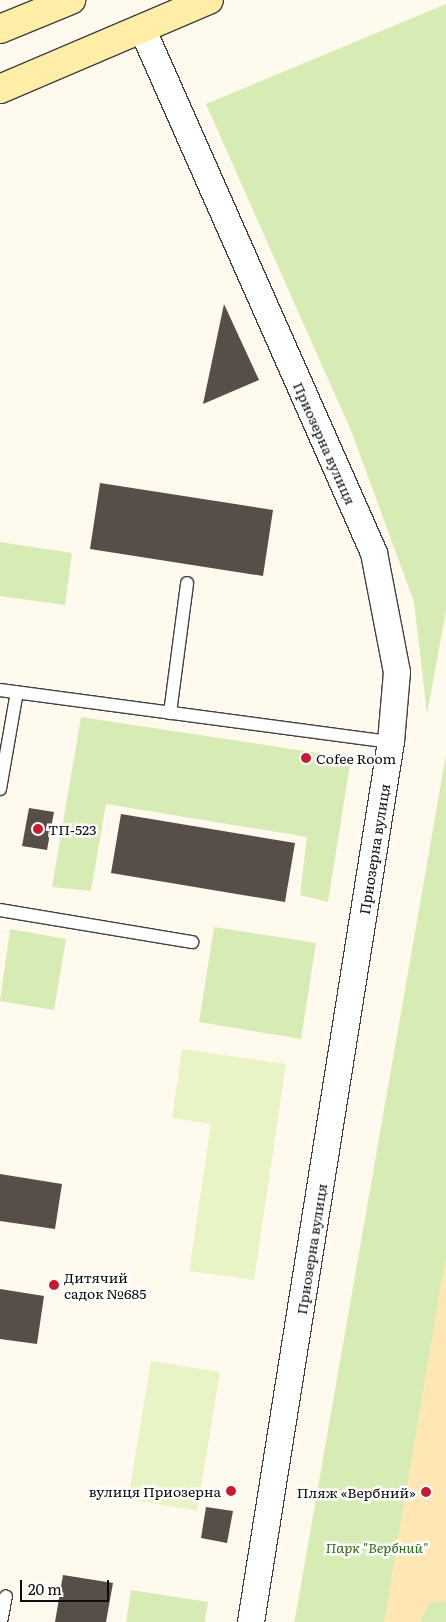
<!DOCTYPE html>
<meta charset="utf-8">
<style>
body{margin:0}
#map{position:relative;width:446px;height:1622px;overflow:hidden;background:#fffaed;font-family:Literata,serif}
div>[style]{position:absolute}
.green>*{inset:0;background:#d7ecb4}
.sand>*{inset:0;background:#ffe7b5}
.pitch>*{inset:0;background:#e8f3c6}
.building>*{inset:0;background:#574d49}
.roads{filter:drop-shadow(1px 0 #404040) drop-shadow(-1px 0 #404040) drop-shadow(0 1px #404040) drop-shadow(0 -1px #404040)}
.service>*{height:12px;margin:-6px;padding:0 6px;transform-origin:6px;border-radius:6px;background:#fff}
.minor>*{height:26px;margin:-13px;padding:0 13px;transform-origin:13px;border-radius:13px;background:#fff}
.secondary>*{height:28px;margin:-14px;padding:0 14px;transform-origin:14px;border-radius:14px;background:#ffeda8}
.dots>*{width:14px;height:14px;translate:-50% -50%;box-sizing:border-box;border:2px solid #fff;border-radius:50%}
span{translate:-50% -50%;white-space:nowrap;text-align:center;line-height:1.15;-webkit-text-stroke:5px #fff;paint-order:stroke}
.street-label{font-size:14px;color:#0d0d0d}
.poi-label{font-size:14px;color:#0d0d0d}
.left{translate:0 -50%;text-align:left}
.right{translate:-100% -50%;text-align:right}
.park-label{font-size:14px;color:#316a19;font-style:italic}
.scale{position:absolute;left:20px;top:1580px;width:89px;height:22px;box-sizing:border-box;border:2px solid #0d0d0d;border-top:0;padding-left:6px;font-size:15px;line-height:18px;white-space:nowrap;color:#0d0d0d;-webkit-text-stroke:4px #fff;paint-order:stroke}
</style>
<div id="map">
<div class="green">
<i style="clip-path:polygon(446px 4px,446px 611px,427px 714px,414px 602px,352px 433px,206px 104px)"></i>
<i style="clip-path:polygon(0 542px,72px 553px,65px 605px,0 596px)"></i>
<i style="clip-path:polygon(81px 717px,351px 758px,328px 902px,300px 895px,307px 837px,106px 804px,91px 891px,52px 887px)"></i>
<i style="clip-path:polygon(446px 755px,446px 1622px,294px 1622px,296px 1613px)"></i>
<i style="clip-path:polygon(214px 927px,316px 943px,301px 1039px,199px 1022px)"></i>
<i style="clip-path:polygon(10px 929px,66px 939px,54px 1010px,0 1001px)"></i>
<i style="clip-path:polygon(131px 1590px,208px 1602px,205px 1622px,126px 1622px)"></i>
</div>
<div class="sand">
<i style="clip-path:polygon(446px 1256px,446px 1601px,429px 1603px,420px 1622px,384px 1622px)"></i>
</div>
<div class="pitch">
<i style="clip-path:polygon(182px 1049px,286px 1064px,254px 1280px,189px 1271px,211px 1124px,172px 1118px)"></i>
<i style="clip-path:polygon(151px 1361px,220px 1372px,197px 1511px,128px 1499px)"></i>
</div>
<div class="building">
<i style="clip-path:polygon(224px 304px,259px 380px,203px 404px)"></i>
<i style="clip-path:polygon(100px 483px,273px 510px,263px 576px,90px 549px)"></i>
<i style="clip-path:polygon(29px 808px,54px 812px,47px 850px,22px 846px)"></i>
<i style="clip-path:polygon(121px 814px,295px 843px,285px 902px,111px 873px)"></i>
<i style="clip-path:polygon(0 1174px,62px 1184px,55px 1229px,0 1221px)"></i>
<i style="clip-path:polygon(0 1289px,44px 1296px,37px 1344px,0 1339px)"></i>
<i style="clip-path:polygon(206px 1507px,233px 1511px,227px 1543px,201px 1538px)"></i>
<i style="clip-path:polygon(63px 1575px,113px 1583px,106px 1622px,55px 1622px)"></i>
</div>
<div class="roads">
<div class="service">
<i style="left:0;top:690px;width:394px;rotate:7.6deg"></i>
<i style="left:170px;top:713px;width:131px;rotate:-82.5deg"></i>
<i style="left:0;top:789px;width:98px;rotate:-80.1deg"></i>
<i style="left:0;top:910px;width:195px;rotate:9.5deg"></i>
<i style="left:1px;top:1622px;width:26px;rotate:-79deg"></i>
</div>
<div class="minor">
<i style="left:142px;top:28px;width:574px;rotate:66.16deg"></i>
<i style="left:374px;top:553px;width:121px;rotate:79.1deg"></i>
<i style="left:397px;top:672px;width:70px;rotate:94.9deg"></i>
<i style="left:391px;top:742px;width:891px;rotate:99.04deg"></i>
</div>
<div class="secondary">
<i style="left:0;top:29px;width:77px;rotate:-22.2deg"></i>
<i style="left:0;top:89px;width:227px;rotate:-23.1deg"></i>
</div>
</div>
<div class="dots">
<i style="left:306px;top:758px;background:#c71b34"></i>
<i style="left:38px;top:829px;background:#c71b34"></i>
<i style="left:54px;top:1285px;background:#c71b34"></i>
<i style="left:231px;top:1491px;background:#c71b34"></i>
<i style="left:426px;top:1492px;background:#c71b34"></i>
</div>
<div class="street-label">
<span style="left:325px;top:443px;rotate:66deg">Приозерна вулиця</span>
<span style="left:374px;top:849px;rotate:-81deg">Приозерна вулиця</span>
<span style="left:311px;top:1249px;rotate:-81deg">Приозерна вулиця</span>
</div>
<div class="poi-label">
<span class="left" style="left:316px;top:758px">Cofee Room</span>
<span class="left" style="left:48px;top:829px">ТП-523</span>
<span class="left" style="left:64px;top:1285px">Дитячий<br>садок №685</span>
<span class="right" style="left:221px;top:1491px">вулиця Приозерна</span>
<span class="right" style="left:416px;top:1492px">Пляж «Вербний»</span>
</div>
<div class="park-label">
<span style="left:377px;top:1547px">Парк "Вербний"</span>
</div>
<div class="scale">20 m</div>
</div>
